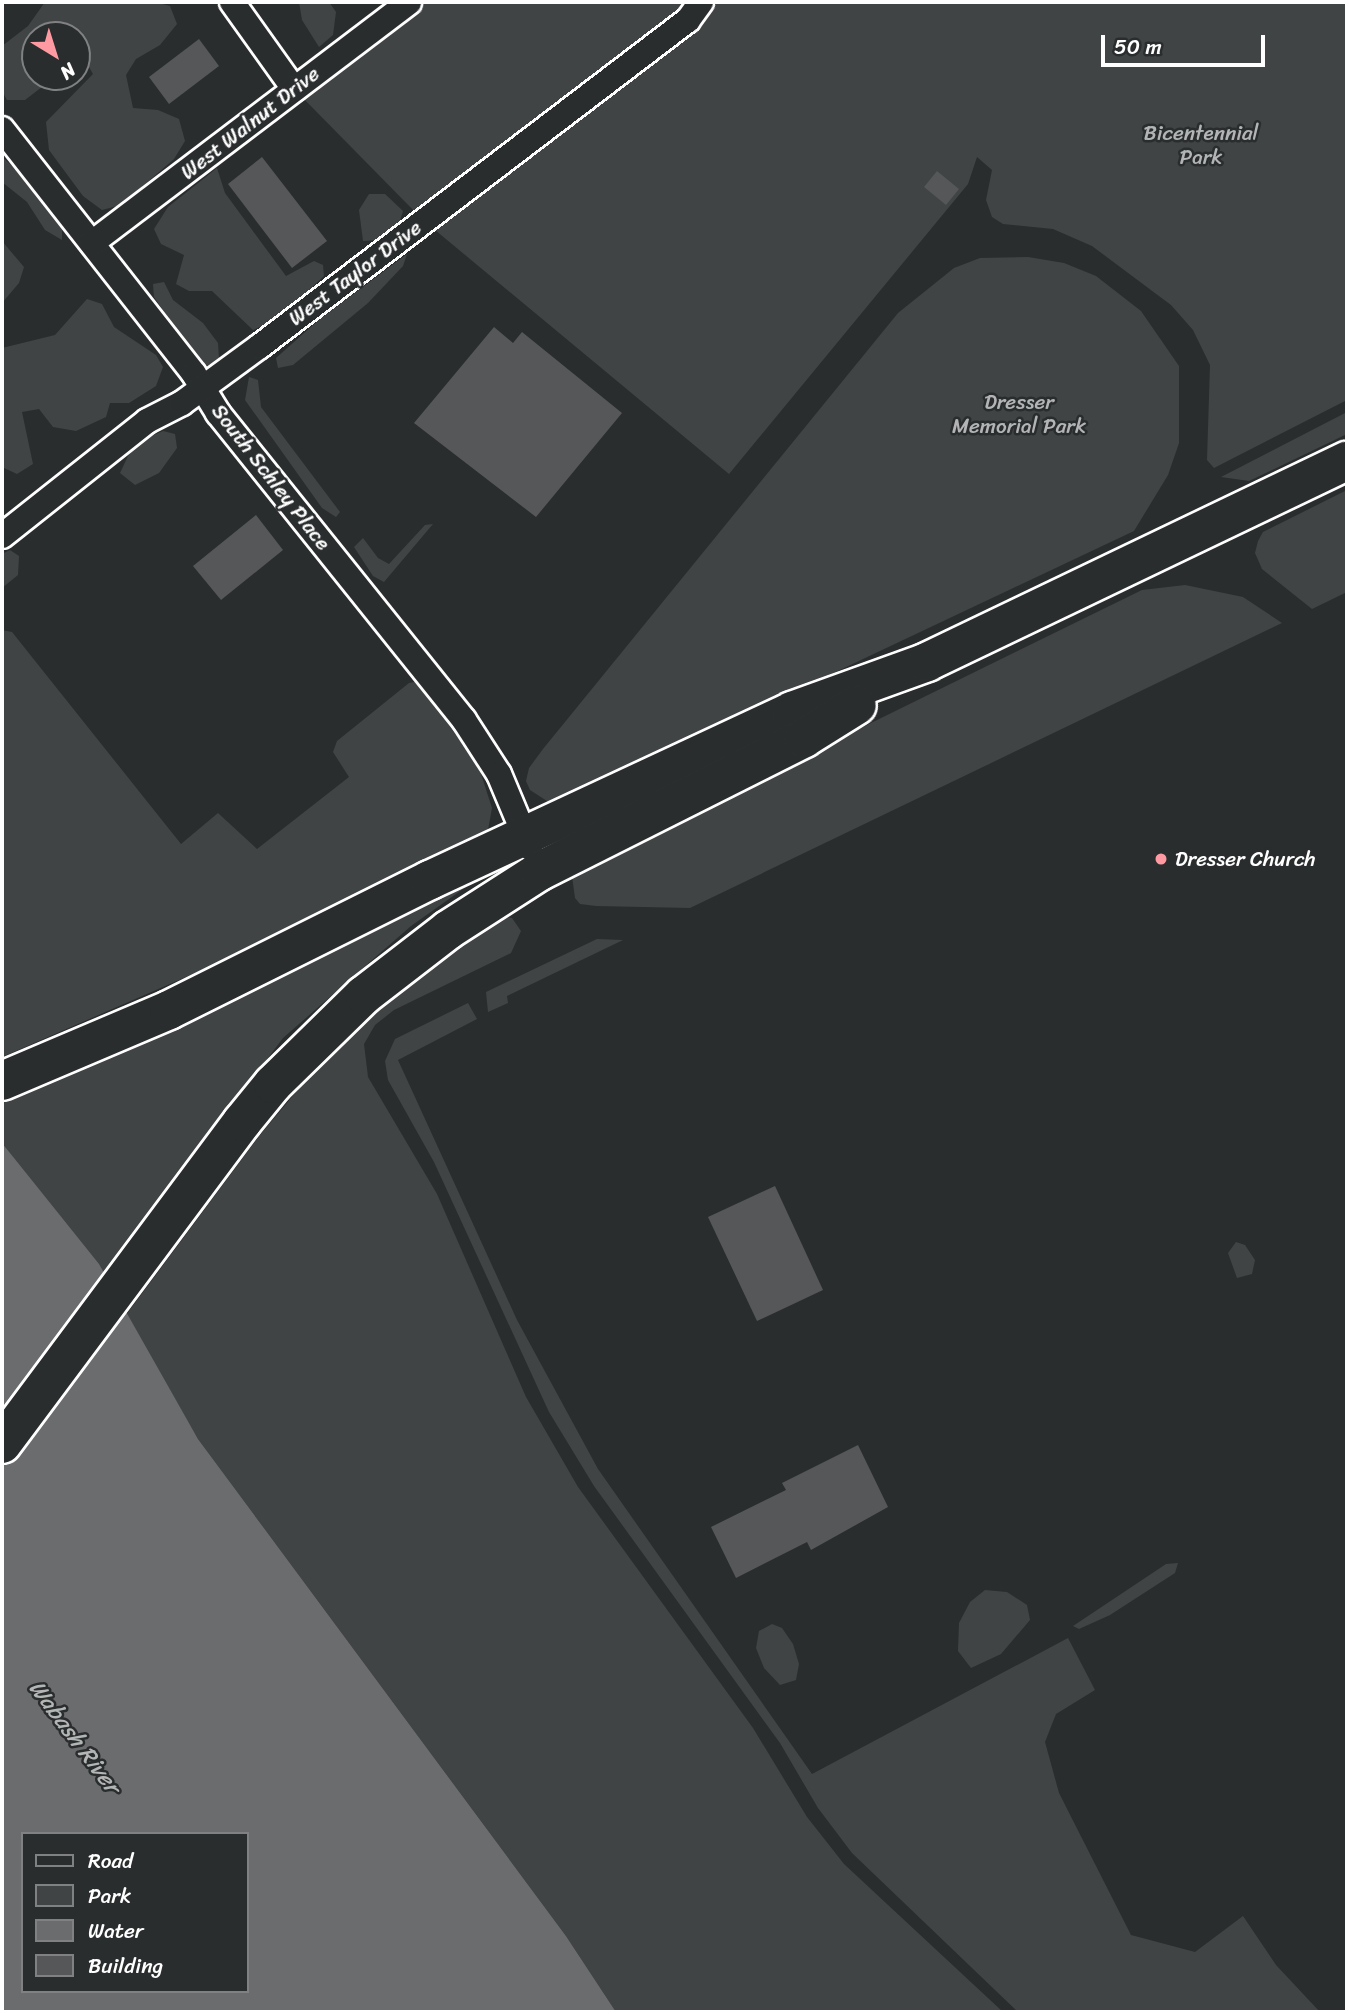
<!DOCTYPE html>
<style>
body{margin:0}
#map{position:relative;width:1349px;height:2014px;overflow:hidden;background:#2a2d2e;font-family:Sriracha,sans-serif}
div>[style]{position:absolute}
.green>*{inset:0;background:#414445}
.water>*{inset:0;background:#6a6c6d}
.building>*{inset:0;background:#555758}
.roads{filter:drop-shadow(2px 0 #fff) drop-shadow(-2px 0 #fff) drop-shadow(0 2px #fff) drop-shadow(0 -2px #fff)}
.street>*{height:24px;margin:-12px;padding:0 12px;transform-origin:12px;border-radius:12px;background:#2a2d2e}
.primary>*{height:38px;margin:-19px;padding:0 19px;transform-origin:19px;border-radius:19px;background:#2a2d2e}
.dots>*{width:19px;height:19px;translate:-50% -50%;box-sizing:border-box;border:4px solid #2a2d2e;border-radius:50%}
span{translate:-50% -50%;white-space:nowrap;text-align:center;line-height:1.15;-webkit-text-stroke:5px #2a2d2e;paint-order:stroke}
.street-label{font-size:21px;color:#fff}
.park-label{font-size:21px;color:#b3b4b5}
.poi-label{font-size:21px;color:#fff}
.left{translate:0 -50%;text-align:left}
.water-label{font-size:23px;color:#b4b6b6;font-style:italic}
.frame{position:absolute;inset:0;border:4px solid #fff;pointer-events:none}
.legend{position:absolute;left:21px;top:1832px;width:228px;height:161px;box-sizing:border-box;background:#2a2d2e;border:2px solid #7f8182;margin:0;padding:9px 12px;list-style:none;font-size:21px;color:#fff}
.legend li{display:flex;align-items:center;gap:14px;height:35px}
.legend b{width:35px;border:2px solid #7f8182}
.north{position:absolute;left:21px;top:21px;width:70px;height:70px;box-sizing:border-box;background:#2a2d2e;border:2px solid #7f8182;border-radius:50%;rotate:142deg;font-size:19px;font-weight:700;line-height:28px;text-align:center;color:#fff}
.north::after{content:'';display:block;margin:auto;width:24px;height:32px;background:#ff9aa2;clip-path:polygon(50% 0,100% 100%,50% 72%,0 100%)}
.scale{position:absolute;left:1101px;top:35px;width:164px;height:32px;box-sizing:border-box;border:4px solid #fff;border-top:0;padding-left:9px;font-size:21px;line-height:24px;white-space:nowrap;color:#fff;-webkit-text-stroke:5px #2a2d2e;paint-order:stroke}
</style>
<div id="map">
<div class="green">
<i style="clip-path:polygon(45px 2px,155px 2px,170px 6px,177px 24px,160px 45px,136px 59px,126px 75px,133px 108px,158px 110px,179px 119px,185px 141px,174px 159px,121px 205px,102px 210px,83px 196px,49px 150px,46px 122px,93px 74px,84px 58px,77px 62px,77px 35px,35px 35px,35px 77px,55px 77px,25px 100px,7px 100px,2px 91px,2px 46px,28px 26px)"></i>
<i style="clip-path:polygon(299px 2px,329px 2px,336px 12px,333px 35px,319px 47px,302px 20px)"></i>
<i style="clip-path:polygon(418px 2px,692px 2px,421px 218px,299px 94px)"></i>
<i style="clip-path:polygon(706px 2px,1347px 2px,1347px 400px,1214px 468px,1207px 460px,1210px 365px,1193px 330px,1171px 305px,1092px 246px,1053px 229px,1003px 224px,992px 217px,986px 200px,992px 170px,977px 157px,968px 184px,729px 474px,429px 225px)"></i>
<i style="clip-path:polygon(2px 157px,22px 174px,62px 228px,62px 240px,45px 230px,27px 202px,2px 182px)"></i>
<i style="clip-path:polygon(217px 168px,225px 193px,286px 276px,314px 261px,323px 265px,324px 276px,307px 292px,272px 322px,253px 330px,212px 291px,189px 291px,176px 284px,184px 255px,161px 244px,154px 229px,168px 207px)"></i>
<i style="clip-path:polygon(369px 194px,385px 194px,403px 211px,399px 224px,380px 240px,363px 241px,359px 210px)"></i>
<i style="clip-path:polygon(2px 241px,24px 267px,19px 283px,2px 303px)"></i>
<i style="clip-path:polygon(407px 254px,403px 266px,368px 303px,293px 365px,278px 368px,276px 358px,321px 318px)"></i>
<i style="clip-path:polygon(1028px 257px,1064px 263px,1096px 276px,1141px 311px,1179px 366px,1179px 443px,1168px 475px,1134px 531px,567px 799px,547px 801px,530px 790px,526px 781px,529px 768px,543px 749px,898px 313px,954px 268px,980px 258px)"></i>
<i style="clip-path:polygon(164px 282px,173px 300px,203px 323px,218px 343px,219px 359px,208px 366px,196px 358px,154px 297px,153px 284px)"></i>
<i style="clip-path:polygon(87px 299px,102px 304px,114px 327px,156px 355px,163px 367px,156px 386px,129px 403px,110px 403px,106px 417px,76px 431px,53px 427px,39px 409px,22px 412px,33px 464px,17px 474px,2px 467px,2px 348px,55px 335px)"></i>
<i style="clip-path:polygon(249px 377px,258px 380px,261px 407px,340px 512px,336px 517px,322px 508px,245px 400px)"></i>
<i style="clip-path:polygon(1347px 412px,1347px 434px,1249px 481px,1221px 477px)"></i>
<i style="clip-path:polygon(163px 431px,175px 434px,177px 448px,159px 473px,135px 485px,120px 473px,128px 456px,141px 440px)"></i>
<i style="clip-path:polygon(1347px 490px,1347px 592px,1312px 609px,1262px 569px,1255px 553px,1258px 541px,1263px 532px)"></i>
<i style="clip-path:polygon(433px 524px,384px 582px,373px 576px,354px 547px,363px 538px,378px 558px,389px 564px,425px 525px)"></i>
<i style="clip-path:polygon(10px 550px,19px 556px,18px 575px,2px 588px,2px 554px)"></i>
<i style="clip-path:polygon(1185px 585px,1243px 597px,1282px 623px,690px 908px,596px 906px,580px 904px,575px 898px,572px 876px,702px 806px,1142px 590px)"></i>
<i style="clip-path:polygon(2px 630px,12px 632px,181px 844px,218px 813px,257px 849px,349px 777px,333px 752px,337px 741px,409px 683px,420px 681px,454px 723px,481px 774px,492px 808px,488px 830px,482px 838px,257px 946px,2px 1057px)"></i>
<i style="clip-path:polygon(480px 877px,411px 926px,283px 1038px,104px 1275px,2px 1143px,2px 1102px,177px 1027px,299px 961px)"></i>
<i style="clip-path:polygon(506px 917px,512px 918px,521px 931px,511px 953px,394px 1010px,375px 1025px,364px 1044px,368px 1077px,437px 1194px,526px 1397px,578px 1487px,753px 1728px,807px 1817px,844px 1864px,1003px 2012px,616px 2012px,566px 1936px,198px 1439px,126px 1315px,260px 1135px,323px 1060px,423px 972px)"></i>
<i style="clip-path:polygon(597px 939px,623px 940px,507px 996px,508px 1003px,488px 1012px,486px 992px)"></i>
<i style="clip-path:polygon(468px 1003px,477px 1019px,398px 1060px,517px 1320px,598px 1469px,812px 1774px,1068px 1638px,1095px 1690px,1056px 1714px,1045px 1742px,1059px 1793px,1131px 1935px,1195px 1952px,1243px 1916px,1276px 1965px,1320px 2012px,1018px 2012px,852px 1853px,818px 1808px,780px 1743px,594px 1486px,549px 1412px,434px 1162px,388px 1080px,385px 1061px,395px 1039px)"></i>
<i style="clip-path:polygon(1236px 1242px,1245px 1245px,1255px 1260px,1252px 1274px,1237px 1278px,1228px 1253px)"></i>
<i style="clip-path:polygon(1178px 1563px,1175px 1573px,1110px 1615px,1079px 1629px,1073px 1626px,1166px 1564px)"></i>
<i style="clip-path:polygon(985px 1590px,1007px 1592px,1027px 1605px,1030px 1620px,1001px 1654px,971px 1668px,958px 1651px,959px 1623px,970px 1602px)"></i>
<i style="clip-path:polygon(772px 1624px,782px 1628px,793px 1644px,799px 1664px,796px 1680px,780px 1685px,764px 1668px,756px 1648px,759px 1631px)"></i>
</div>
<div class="water">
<i style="clip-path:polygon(evenodd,2px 1143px,99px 1264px,198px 1439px,566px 1936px,616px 2012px,2px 2012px,2px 1143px,23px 1834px,247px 1834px,247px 1991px,23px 1991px,23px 1834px)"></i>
</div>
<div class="building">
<i style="clip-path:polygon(199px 39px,219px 66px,169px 104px,149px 77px)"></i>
<i style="clip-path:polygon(262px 157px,327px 241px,292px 268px,228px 184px)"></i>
<i style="clip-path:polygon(937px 171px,959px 189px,946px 205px,924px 187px)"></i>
<i style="clip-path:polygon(494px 327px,513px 343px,522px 332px,622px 413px,536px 517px,414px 423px)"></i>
<i style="clip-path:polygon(256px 515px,283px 550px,221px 600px,193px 566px)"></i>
<i style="clip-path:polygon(775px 1186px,823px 1290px,757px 1321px,708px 1217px)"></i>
<i style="clip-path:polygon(858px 1445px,888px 1507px,811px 1550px,807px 1542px,736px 1578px,711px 1527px,786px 1490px,782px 1483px)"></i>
</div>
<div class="roads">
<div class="street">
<i style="left:232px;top:2px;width:107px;rotate:54.5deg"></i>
<i style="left:2px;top:129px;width:311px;rotate:51.9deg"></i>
<i style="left:194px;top:374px;width:46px;rotate:58.4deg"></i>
<i style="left:218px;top:413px;width:393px;rotate:51.3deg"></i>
<i style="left:464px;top:720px;width:64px;rotate:57.1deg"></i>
<i style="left:499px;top:774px;width:80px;rotate:67.3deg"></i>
<i style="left:92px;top:243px;width:398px;rotate:-37.2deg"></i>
<i style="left:2px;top:536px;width:185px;rotate:-38.4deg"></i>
<i style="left:147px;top:421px;width:39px;rotate:-27deg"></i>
<i style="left:182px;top:403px;width:97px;rotate:-36.2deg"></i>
<i style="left:260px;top:346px;width:538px;rotate:-37.3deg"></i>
<i style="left:688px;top:20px;width:22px;rotate:-54deg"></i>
</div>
<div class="primary">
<i style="left:2px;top:1081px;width:181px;rotate:-23deg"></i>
<i style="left:169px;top:1010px;width:292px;rotate:-26.5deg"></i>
<i style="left:430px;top:880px;width:400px;rotate:-25deg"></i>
<i style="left:792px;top:711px;width:144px;rotate:-19.9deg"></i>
<i style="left:927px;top:662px;width:466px;rotate:-25.6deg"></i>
<i style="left:2px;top:1444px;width:402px;rotate:-53.3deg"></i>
<i style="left:242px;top:1122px;width:49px;rotate:-50.8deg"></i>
<i style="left:273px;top:1084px;width:127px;rotate:-44.4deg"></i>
<i style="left:364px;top:995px;width:106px;rotate:-37.7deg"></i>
<i style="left:448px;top:930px;width:109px;rotate:-32.7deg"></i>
<i style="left:540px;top:871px;width:296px;rotate:-26.7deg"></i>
<i style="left:804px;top:738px;width:62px;rotate:-31.9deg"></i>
</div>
</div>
<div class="dots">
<i style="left:1161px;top:859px;background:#ff9aa2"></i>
</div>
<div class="street-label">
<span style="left:250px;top:123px;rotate:-38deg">West Walnut Drive</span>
<span style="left:355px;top:273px;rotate:-37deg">West Taylor Drive</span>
<span style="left:271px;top:477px;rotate:52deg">South Schley Place</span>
</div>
<div class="park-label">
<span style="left:1201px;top:145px">Bicentennial<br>Park</span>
<span style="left:1019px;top:414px">Dresser<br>Memorial Park</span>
</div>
<div class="poi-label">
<span class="left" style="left:1175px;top:859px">Dresser Church</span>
</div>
<div class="water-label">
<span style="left:74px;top:1737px;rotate:53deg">Wabash River</span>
</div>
<div class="frame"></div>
<ul class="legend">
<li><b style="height:9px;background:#2a2d2e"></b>Road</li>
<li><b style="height:19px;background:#414445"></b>Park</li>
<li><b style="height:19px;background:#6a6c6d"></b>Water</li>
<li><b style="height:19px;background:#555758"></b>Building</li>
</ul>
<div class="north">N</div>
<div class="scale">50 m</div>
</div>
